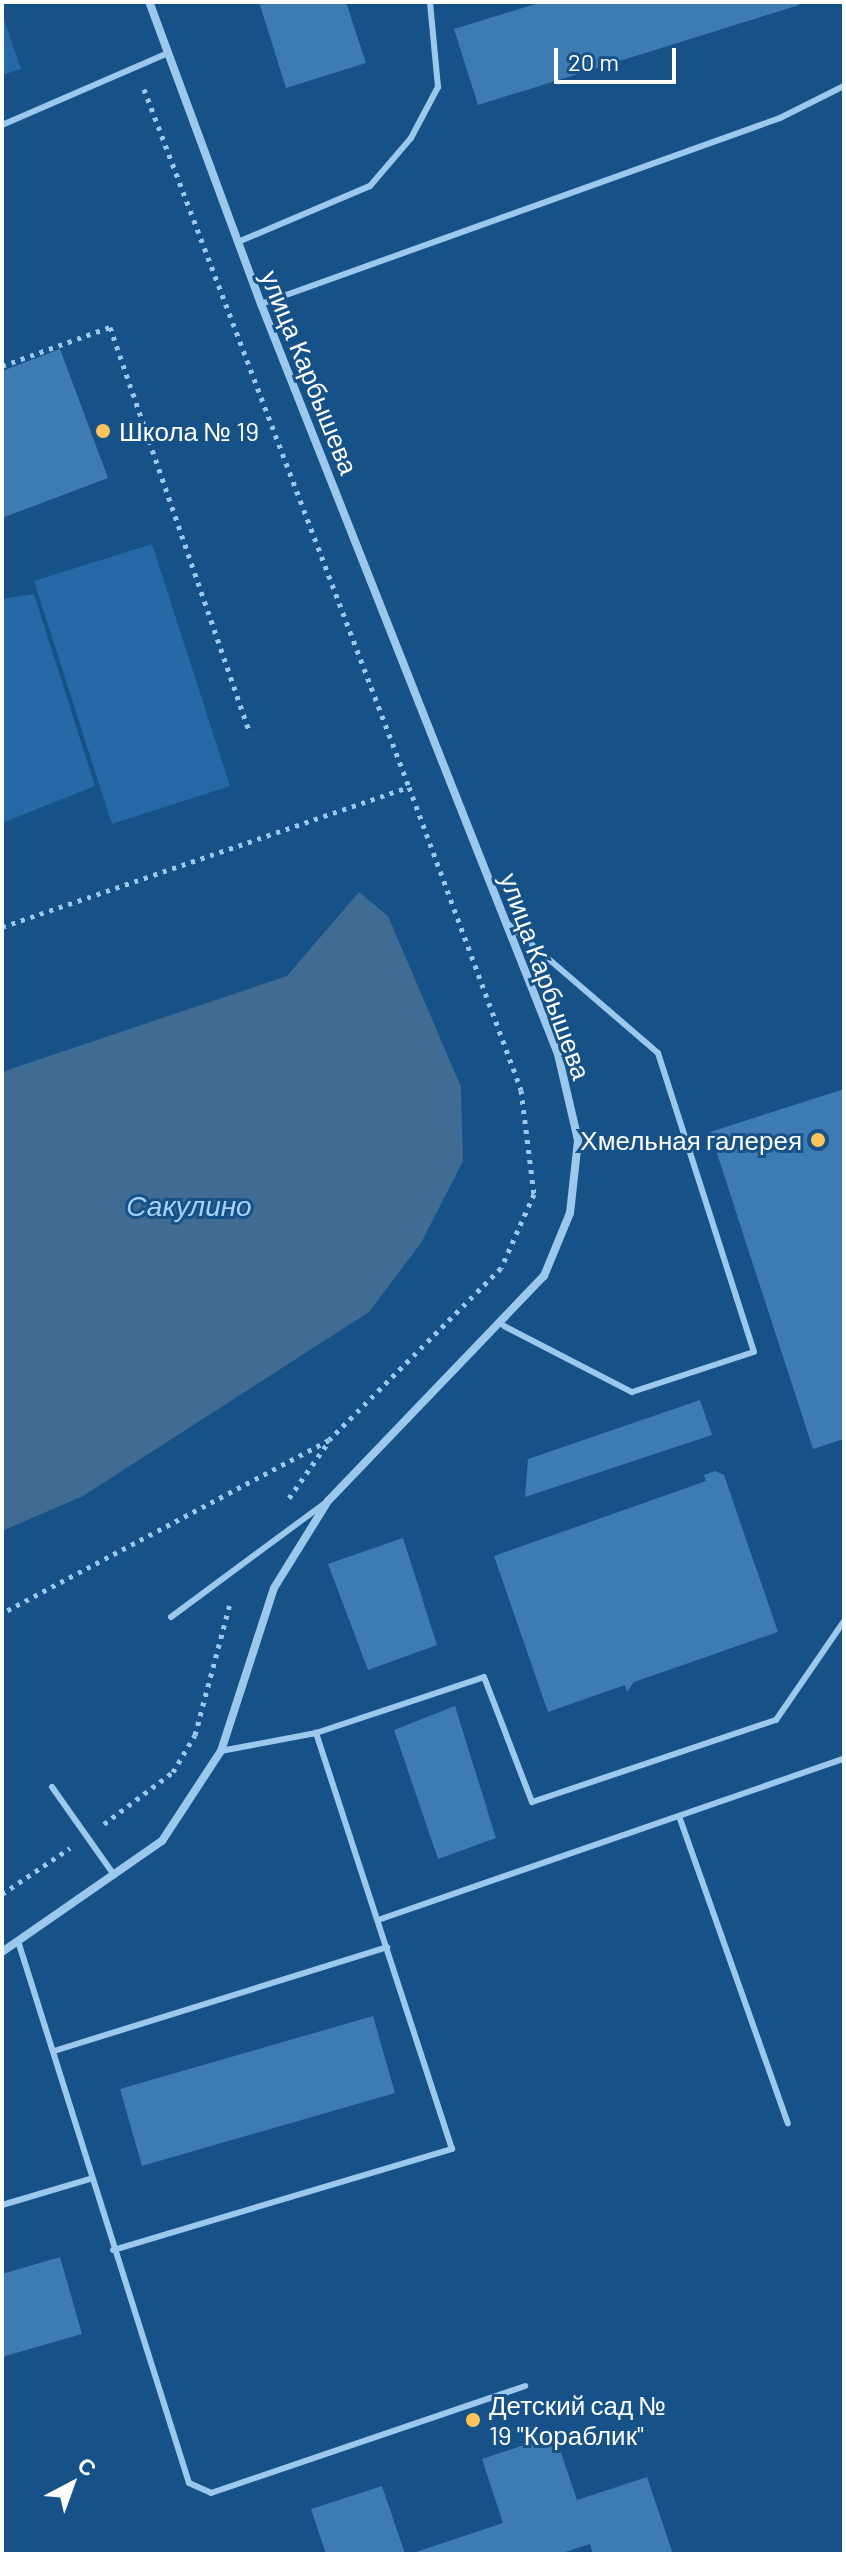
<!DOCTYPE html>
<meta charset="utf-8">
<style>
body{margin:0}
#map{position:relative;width:846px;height:2556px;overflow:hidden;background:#165188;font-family:Barlow,sans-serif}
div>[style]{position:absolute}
.green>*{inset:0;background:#2669a6}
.water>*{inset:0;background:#406b93}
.building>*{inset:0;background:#3e7bb2}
.path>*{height:5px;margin-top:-2.5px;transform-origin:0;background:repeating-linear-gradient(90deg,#9dc8ee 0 4px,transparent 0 10px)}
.service>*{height:6px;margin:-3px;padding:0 3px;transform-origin:3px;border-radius:3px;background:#9dc8ee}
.minor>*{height:8px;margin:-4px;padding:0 4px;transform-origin:4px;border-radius:4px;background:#9dc8ee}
.dots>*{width:22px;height:22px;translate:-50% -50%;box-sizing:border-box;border:4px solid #165188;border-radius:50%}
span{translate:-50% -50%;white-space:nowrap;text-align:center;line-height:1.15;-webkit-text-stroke:6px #165188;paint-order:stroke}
.street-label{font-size:26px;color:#fff}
.poi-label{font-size:26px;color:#fff}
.left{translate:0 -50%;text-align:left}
.right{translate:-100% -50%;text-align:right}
.water-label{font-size:28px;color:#a9d2f6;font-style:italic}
.frame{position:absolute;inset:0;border:4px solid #fff;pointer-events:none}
.north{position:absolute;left:32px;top:2444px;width:80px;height:80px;-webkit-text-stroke:6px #165188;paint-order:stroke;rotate:41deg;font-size:22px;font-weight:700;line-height:32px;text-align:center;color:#fff}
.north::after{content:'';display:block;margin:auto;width:28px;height:36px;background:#fff;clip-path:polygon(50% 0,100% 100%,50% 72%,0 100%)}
.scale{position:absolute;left:554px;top:48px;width:122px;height:36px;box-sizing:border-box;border:4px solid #fff;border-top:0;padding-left:10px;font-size:24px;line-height:28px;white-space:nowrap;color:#fff;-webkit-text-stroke:6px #165188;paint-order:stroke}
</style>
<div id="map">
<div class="green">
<i style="clip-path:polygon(2px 13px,21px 69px,2px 75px)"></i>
<i style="clip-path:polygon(152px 544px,230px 786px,112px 824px,34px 581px)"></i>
<i style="clip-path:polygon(34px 594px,95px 786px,2px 823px,2px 599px)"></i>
</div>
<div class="water">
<i style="clip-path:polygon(359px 892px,388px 916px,461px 1087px,463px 1161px,421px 1243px,369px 1312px,83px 1496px,2px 1531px,2px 1072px,287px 976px)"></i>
</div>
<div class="building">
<i style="clip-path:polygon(259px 2px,346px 2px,366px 63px,286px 88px)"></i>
<i style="clip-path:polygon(542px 2px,798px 2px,799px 5px,478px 105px,454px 29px)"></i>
<i style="clip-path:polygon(60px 349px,108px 478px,2px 518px,2px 371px)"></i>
<i style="clip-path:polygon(844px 1089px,844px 1439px,813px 1449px,710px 1132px)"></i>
<i style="clip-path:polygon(700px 1400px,712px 1435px,525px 1497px,528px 1459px)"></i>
<i style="clip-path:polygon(715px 1471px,724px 1475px,778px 1632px,634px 1682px,627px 1692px,625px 1685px,548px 1712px,494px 1556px,706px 1481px,704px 1475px)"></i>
<i style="clip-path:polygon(403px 1538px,437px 1645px,368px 1670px,328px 1564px)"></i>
<i style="clip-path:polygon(455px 1706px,496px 1838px,438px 1859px,394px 1730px)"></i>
<i style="clip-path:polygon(373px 2016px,395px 2093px,142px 2166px,120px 2089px)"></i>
<i style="clip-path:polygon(60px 2257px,82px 2334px,2px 2357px,2px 2274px)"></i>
<i style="clip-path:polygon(555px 2435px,577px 2500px,647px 2477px,673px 2554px,593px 2554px,590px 2544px,559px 2554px,410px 2554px,503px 2523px,482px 2459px)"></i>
<i style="clip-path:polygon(382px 2486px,405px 2554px,326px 2554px,311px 2509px)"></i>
</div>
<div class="path">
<i style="left:144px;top:89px;width:747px;rotate:69.21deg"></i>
<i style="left:2px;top:366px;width:115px;rotate:-19.9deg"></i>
<i style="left:110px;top:327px;width:430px;rotate:71deg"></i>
<i style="left:2px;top:927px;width:430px;rotate:-19deg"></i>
<i style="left:409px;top:787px;width:323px;rotate:69.7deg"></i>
<i style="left:521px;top:1090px;width:105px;rotate:82.9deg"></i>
<i style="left:534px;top:1194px;width:81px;rotate:114deg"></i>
<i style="left:501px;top:1268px;width:243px;rotate:135deg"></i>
<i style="left:329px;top:1440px;width:370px;rotate:152.1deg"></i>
<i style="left:289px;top:1498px;width:70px;rotate:-54.9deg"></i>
<i style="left:104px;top:1824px;width:86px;rotate:-37deg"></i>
<i style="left:173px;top:1772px;width:43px;rotate:-59.3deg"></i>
<i style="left:195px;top:1735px;width:137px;rotate:-75.1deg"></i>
<i style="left:2px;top:1894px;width:82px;rotate:-34.1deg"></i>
</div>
<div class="service">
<i style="left:2px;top:125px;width:181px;rotate:-23.4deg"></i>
<i style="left:238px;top:242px;width:143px;rotate:-23deg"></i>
<i style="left:370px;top:186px;width:63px;rotate:-49.5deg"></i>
<i style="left:411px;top:138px;width:58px;rotate:-62.1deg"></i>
<i style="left:438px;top:87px;width:85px;rotate:-95.4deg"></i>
<i style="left:261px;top:304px;width:551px;rotate:-19.72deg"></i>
<i style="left:780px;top:118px;width:72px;rotate:-26.6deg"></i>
<i style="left:504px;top:1326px;width:144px;rotate:27.3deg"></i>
<i style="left:632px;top:1392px;width:128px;rotate:-18.2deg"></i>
<i style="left:754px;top:1352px;width:314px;rotate:-107.8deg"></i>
<i style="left:658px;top:1053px;width:199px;rotate:-139.3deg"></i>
<i style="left:171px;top:1617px;width:192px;rotate:-36.5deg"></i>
<i style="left:316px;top:1733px;width:177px;rotate:-18.4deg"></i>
<i style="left:484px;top:1677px;width:134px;rotate:69deg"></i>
<i style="left:532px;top:1802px;width:257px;rotate:-18.6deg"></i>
<i style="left:776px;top:1720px;width:120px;rotate:-55.5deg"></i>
<i style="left:52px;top:1787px;width:108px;rotate:54.8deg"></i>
<i style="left:679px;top:1816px;width:326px;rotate:70.5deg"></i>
<i style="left:378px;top:1920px;width:493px;rotate:-19.1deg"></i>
<i style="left:18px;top:1941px;width:568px;rotate:72.49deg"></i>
<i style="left:189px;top:2483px;width:24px;rotate:24deg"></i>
<i style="left:211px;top:2493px;width:332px;rotate:-18.8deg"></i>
<i style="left:54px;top:2051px;width:349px;rotate:-17.3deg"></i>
<i style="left:2px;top:2205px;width:92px;rotate:-16.5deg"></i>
<i style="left:113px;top:2250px;width:354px;rotate:-16.6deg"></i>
<i style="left:452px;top:2149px;width:438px;rotate:-108.1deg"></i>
<i style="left:316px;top:1733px;width:97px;rotate:169.3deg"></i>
</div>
<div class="minor">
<i style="left:2px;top:1952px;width:195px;rotate:-34.8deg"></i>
<i style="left:162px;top:1841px;width:108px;rotate:-56.8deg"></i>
<i style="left:221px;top:1751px;width:171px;rotate:-72deg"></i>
<i style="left:274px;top:1588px;width:102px;rotate:-58.2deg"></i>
<i style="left:328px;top:1501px;width:312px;rotate:-46.2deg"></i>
<i style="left:544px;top:1276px;width:68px;rotate:-67.6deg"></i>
<i style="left:570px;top:1213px;width:73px;rotate:-83.7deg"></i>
<i style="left:578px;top:1140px;width:88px;rotate:-103.1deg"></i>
<i style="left:558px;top:1054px;width:807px;rotate:-111.6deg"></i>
<i style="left:261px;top:304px;width:322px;rotate:-110.3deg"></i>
</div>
<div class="dots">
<i style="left:103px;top:431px;background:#ffc35b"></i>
<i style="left:818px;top:1140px;background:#ffc35b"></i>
<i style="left:473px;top:2420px;background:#ffc35b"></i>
</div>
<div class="street-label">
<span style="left:310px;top:372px;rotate:68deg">улица Карбышева</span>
<span style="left:546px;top:976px;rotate:70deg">улица Карбышева</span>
</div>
<div class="poi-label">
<span class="left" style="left:119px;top:431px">Школа № 19</span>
<span class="right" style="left:802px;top:1140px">Хмельная галерея</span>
<span class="left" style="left:489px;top:2420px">Детский сад №<br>19 "Кораблик"</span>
</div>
<div class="water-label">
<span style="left:189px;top:1205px">Сакулино</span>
</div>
<div class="frame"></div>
<div class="north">С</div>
<div class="scale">20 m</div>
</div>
